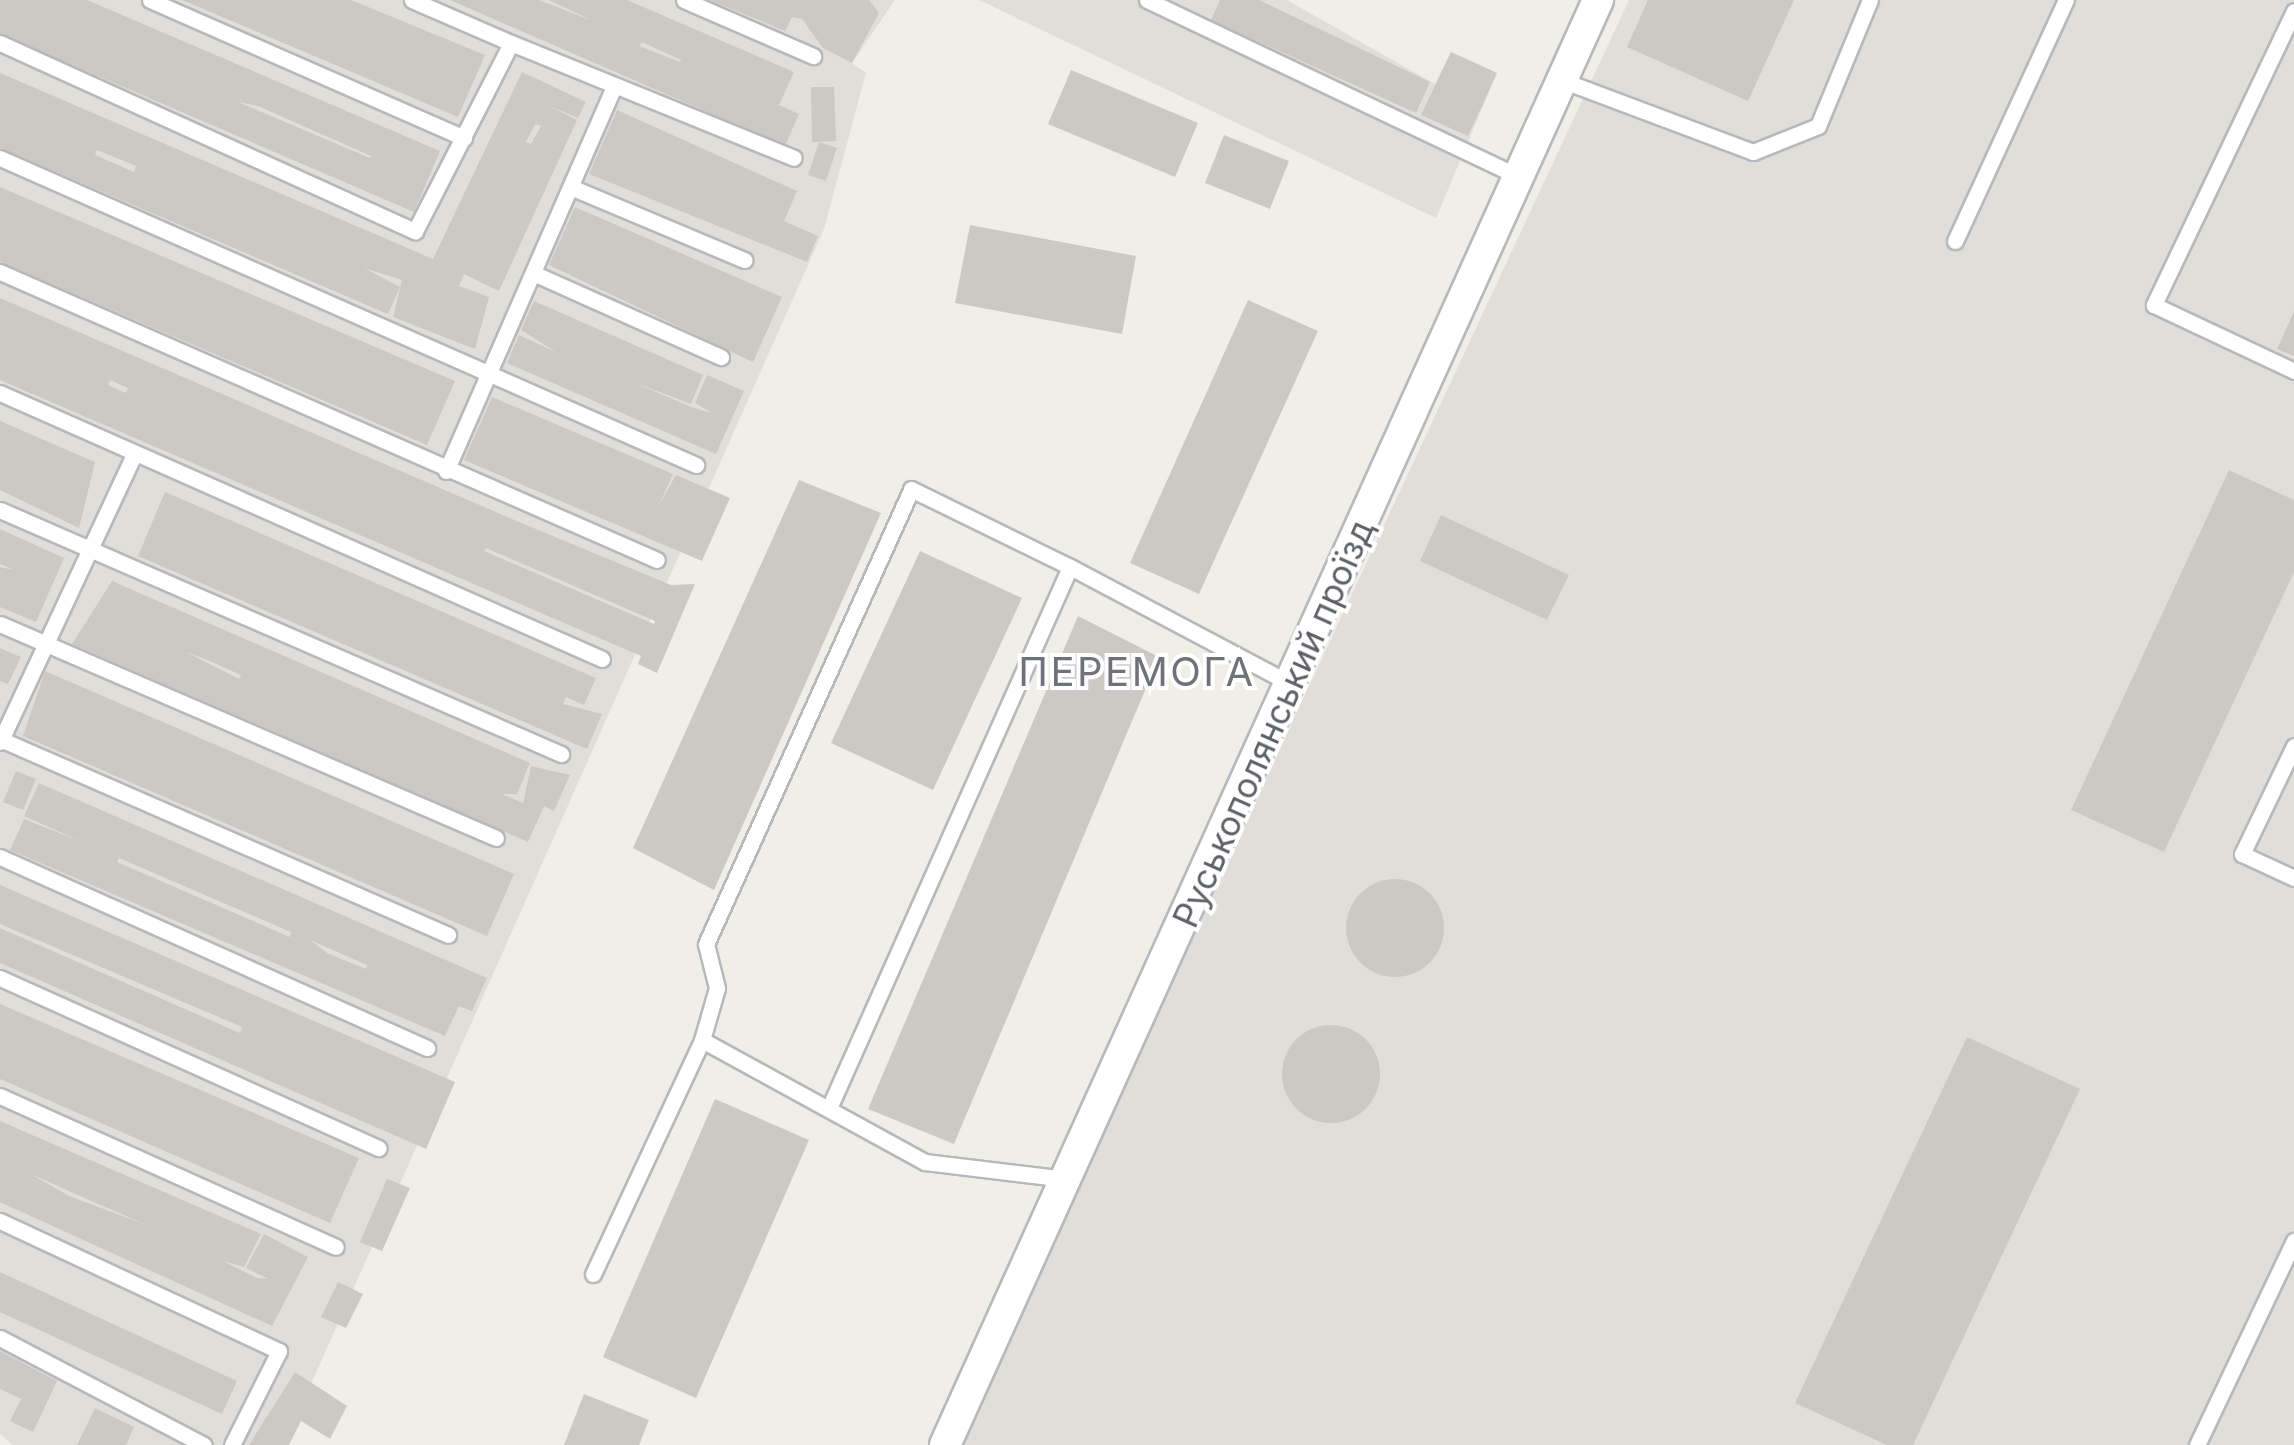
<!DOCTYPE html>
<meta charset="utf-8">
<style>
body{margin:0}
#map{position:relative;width:2294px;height:1445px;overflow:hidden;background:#f0efe7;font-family:Inter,sans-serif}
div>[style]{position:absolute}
.industrial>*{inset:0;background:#dfded9}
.building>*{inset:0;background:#ccc9c4}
.round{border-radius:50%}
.roads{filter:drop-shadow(2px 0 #b7b8bd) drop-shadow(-2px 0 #b7b8bd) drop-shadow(0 2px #b7b8bd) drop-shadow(0 -2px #b7b8bd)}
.service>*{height:15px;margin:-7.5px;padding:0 7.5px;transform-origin:7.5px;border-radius:7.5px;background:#fff}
.minor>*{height:30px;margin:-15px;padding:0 15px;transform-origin:15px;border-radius:15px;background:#fff}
span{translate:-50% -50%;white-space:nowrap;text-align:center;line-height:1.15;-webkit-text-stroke:8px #fff;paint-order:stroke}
.street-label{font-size:35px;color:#5e6166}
.quarter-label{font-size:40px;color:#6f7278;letter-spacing:2.5px}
</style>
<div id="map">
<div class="industrial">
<i style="clip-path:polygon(0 0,895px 0,852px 63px,866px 73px,824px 229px,284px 1445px,12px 1445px,0 1434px)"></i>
<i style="clip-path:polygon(979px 0,1287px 0,1435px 84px,1451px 52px,1497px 73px,1436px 218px)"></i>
<i style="clip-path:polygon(1629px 0,2294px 0,2294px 1445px,955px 1445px)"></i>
</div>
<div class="building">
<i style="clip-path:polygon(evenodd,0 0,87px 0,440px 151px,414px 212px,0 34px,0 0,238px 102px,258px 106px,371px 156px,370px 158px,238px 102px)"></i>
<i style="clip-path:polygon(182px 0,351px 0,485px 55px,458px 117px)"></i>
<i style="clip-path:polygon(evenodd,450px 0,539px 0,593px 21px,549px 0,627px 0,794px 72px,779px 105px,799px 114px,785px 146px,450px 0,642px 42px,681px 60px,680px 62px,639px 46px,642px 42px)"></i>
<i style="clip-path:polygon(710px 0,869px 0,879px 13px,852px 63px,823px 48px,802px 19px,792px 17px,785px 31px)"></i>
<i style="clip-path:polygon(1220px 0,1259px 0,1430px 82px,1416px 113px,1211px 20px)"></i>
<i style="clip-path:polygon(1648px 0,1794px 0,1748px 101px,1627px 47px)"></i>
<i style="clip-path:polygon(1451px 52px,1497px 73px,1468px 136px,1421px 115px)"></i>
<i style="clip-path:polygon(1071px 70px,1198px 123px,1175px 177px,1048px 124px)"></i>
<i style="clip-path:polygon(evenodd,522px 72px,586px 102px,578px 118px,549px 106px,577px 120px,499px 291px,464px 274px,459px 286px,489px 297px,475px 349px,393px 317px,402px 280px,364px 268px,400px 287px,388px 314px,0 148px,0 73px,433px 259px,522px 72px,535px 124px,541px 126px,531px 144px,526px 142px,535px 124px,522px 72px,97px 150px,136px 166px,134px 172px,95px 155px,97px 150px)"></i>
<i style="clip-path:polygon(811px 87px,834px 87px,836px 141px,812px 142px)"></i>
<i style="clip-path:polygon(617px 110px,797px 191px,784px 221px,818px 236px,807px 262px,589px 174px)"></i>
<i style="clip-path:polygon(1224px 135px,1289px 161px,1270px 209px,1205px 183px)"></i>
<i style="clip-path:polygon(819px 142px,837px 148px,826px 181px,808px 175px)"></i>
<i style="clip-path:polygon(0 187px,455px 381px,427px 445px,0 262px)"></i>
<i style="clip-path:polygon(575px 207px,782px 297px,753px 362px,549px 265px)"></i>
<i style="clip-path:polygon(970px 225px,1136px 256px,1122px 334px,955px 303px)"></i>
<i style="clip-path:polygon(evenodd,0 298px,519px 522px,671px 585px,695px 584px,657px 673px,638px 664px,641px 656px,0 380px,0 298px,110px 380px,128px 388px,126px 393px,108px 385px,110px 380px,0 298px,486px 548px,655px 621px,654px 624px,484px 551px,486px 548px)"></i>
<i style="clip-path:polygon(1248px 300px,1318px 331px,1199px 594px,1130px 563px)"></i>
<i style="clip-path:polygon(534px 301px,703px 375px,691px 404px,633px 382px,691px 407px,712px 413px,695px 403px,707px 375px,744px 391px,716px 454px,507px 363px,519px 335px,556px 352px,521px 330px)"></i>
<i style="clip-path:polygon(2294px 311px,2294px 356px,2277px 349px)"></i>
<i style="clip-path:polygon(492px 397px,673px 474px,659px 505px,676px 475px,730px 498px,702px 561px,464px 460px)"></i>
<i style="clip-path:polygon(0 421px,95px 462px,79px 528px,0 490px)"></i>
<i style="clip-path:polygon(2229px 470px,2294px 500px,2294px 572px,2164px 852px,2071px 810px)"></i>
<i style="clip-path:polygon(799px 480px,881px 513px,714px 890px,633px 848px)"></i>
<i style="clip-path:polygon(165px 492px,596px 678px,584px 705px,566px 697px,563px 704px,602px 714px,587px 749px,138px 556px)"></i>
<i style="clip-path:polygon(1441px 515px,1569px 575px,1547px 620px,1420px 561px)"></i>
<i style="clip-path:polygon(0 529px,64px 558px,36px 622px,0 607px,0 567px,14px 570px,0 564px)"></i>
<i style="clip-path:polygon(920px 551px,1022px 598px,933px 790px,831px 743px)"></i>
<i style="clip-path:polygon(evenodd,112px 581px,530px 763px,517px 794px,502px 794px,523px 803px,531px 766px,570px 775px,554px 811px,544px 806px,528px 842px,72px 644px,112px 581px,186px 652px,205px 659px,241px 675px,239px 679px,186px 652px)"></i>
<i style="clip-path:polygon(1078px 616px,1159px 657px,954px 1144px,868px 1109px)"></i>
<i style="clip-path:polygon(0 648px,21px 657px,8px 684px,0 681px)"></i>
<i style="clip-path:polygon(45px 671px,514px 874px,487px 936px,23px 736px)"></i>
<i style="clip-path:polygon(16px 771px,36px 779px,23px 810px,3px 802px)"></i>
<i style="clip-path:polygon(evenodd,39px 783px,487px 978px,472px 1011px,459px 1006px,445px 1036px,10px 850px,24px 819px,80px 841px,24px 816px,39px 783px,119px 858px,291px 932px,290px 937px,117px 862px,119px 858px,39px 783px,310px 940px,367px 965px,366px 969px,327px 953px,310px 940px)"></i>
<i class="round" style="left:1346px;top:879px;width:98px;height:98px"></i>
<i style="clip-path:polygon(0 885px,455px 1082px,426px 1149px,0 963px,0 928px,240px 1033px,242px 1027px,0 924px)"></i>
<i style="clip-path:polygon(0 1004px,359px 1158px,330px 1223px,0 1079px)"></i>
<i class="round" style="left:1282px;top:1025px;width:98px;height:98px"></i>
<i style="clip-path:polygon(1967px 1037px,2080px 1089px,1913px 1445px,1887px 1445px,1795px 1403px)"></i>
<i style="clip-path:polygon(715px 1099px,809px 1140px,696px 1398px,603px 1357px)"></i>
<i style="clip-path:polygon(evenodd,0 1121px,261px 1234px,244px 1267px,223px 1261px,257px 1278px,268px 1279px,246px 1268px,264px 1234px,308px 1257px,272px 1326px,0 1202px,0 1121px,31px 1174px,89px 1200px,147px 1225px,69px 1196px,31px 1174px)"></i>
<i style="clip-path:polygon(387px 1179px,410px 1188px,382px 1251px,360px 1242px)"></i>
<i style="clip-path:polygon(0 1272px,237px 1381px,222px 1414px,0 1312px)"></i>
<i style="clip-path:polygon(338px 1282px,363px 1294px,346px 1328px,321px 1317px)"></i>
<i style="clip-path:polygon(0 1351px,57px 1381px,33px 1432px,10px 1421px,21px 1399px,0 1389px)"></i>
<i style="clip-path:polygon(295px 1372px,347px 1406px,330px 1439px,301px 1421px,289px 1445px,249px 1445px)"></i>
<i style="clip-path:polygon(584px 1394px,649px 1420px,639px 1445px,564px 1445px)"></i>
<i style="clip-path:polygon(95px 1408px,134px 1427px,126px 1445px,77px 1445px)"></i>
</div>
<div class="roads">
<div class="service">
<i style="left:150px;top:0;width:343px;rotate:23.7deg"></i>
<i style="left:412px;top:0;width:108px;rotate:23.5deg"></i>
<i style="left:684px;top:0;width:141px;rotate:23.5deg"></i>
<i style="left:1147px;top:0;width:412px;rotate:25.4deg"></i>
<i style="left:2294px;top:11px;width:326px;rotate:115.5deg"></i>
<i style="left:2154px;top:305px;width:155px;rotate:25.2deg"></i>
<i style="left:0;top:43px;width:456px;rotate:24.4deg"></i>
<i style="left:415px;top:231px;width:211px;rotate:-62.9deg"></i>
<i style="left:511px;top:43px;width:305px;rotate:22.1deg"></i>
<i style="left:1564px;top:81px;width:202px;rotate:20.6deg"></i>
<i style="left:1753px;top:152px;width:70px;rotate:-21.8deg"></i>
<i style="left:1818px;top:126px;width:136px;rotate:-67.6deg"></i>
<i style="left:0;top:158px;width:761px;rotate:23.8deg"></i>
<i style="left:573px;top:188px;width:186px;rotate:22.8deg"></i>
<i style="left:1955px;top:241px;width:265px;rotate:-65.3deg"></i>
<i style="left:0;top:272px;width:717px;rotate:23.67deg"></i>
<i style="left:533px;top:273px;width:206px;rotate:24.1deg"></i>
<i style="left:0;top:393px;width:658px;rotate:23.84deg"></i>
<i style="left:446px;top:471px;width:418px;rotate:-66.4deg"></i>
<i style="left:0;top:510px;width:612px;rotate:23.51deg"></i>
<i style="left:0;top:624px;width:540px;rotate:23.34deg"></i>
<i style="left:0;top:739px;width:489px;rotate:23.6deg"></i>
<i style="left:0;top:742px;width:315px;rotate:-65deg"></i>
<i style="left:2294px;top:746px;width:120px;rotate:115.7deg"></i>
<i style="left:2242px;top:854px;width:57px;rotate:24.8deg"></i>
<i style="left:0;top:857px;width:468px;rotate:24.1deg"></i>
<i style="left:0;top:978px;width:415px;rotate:24.2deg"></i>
<i style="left:702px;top:1040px;width:54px;rotate:-73.9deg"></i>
<i style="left:717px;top:988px;width:45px;rotate:-104deg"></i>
<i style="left:706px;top:944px;width:499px;rotate:-65.7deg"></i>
<i style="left:911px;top:489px;width:177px;rotate:26.1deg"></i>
<i style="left:0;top:1096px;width:368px;rotate:24.2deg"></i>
<i style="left:830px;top:1106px;width:590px;rotate:-66deg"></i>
<i style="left:1070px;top:567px;width:250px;rotate:27.9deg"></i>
<i style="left:0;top:1221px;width:308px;rotate:25deg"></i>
<i style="left:279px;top:1351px;width:105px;rotate:116.6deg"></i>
<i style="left:593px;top:1274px;width:258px;rotate:-65deg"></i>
<i style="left:702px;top:1040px;width:254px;rotate:28.7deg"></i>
<i style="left:925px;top:1162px;width:142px;rotate:6.9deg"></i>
<i style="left:0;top:1338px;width:230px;rotate:27.7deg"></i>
<i style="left:2197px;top:1445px;width:226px;rotate:-64.6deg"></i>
</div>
<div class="minor">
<i style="left:945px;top:1445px;width:1586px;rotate:-65.68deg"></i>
</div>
</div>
<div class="street-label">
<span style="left:1273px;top:723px;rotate:-66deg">Руськополянський проїзд</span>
</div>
<div class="quarter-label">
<span style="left:1137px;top:672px">ПЕРЕМОГА</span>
</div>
</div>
